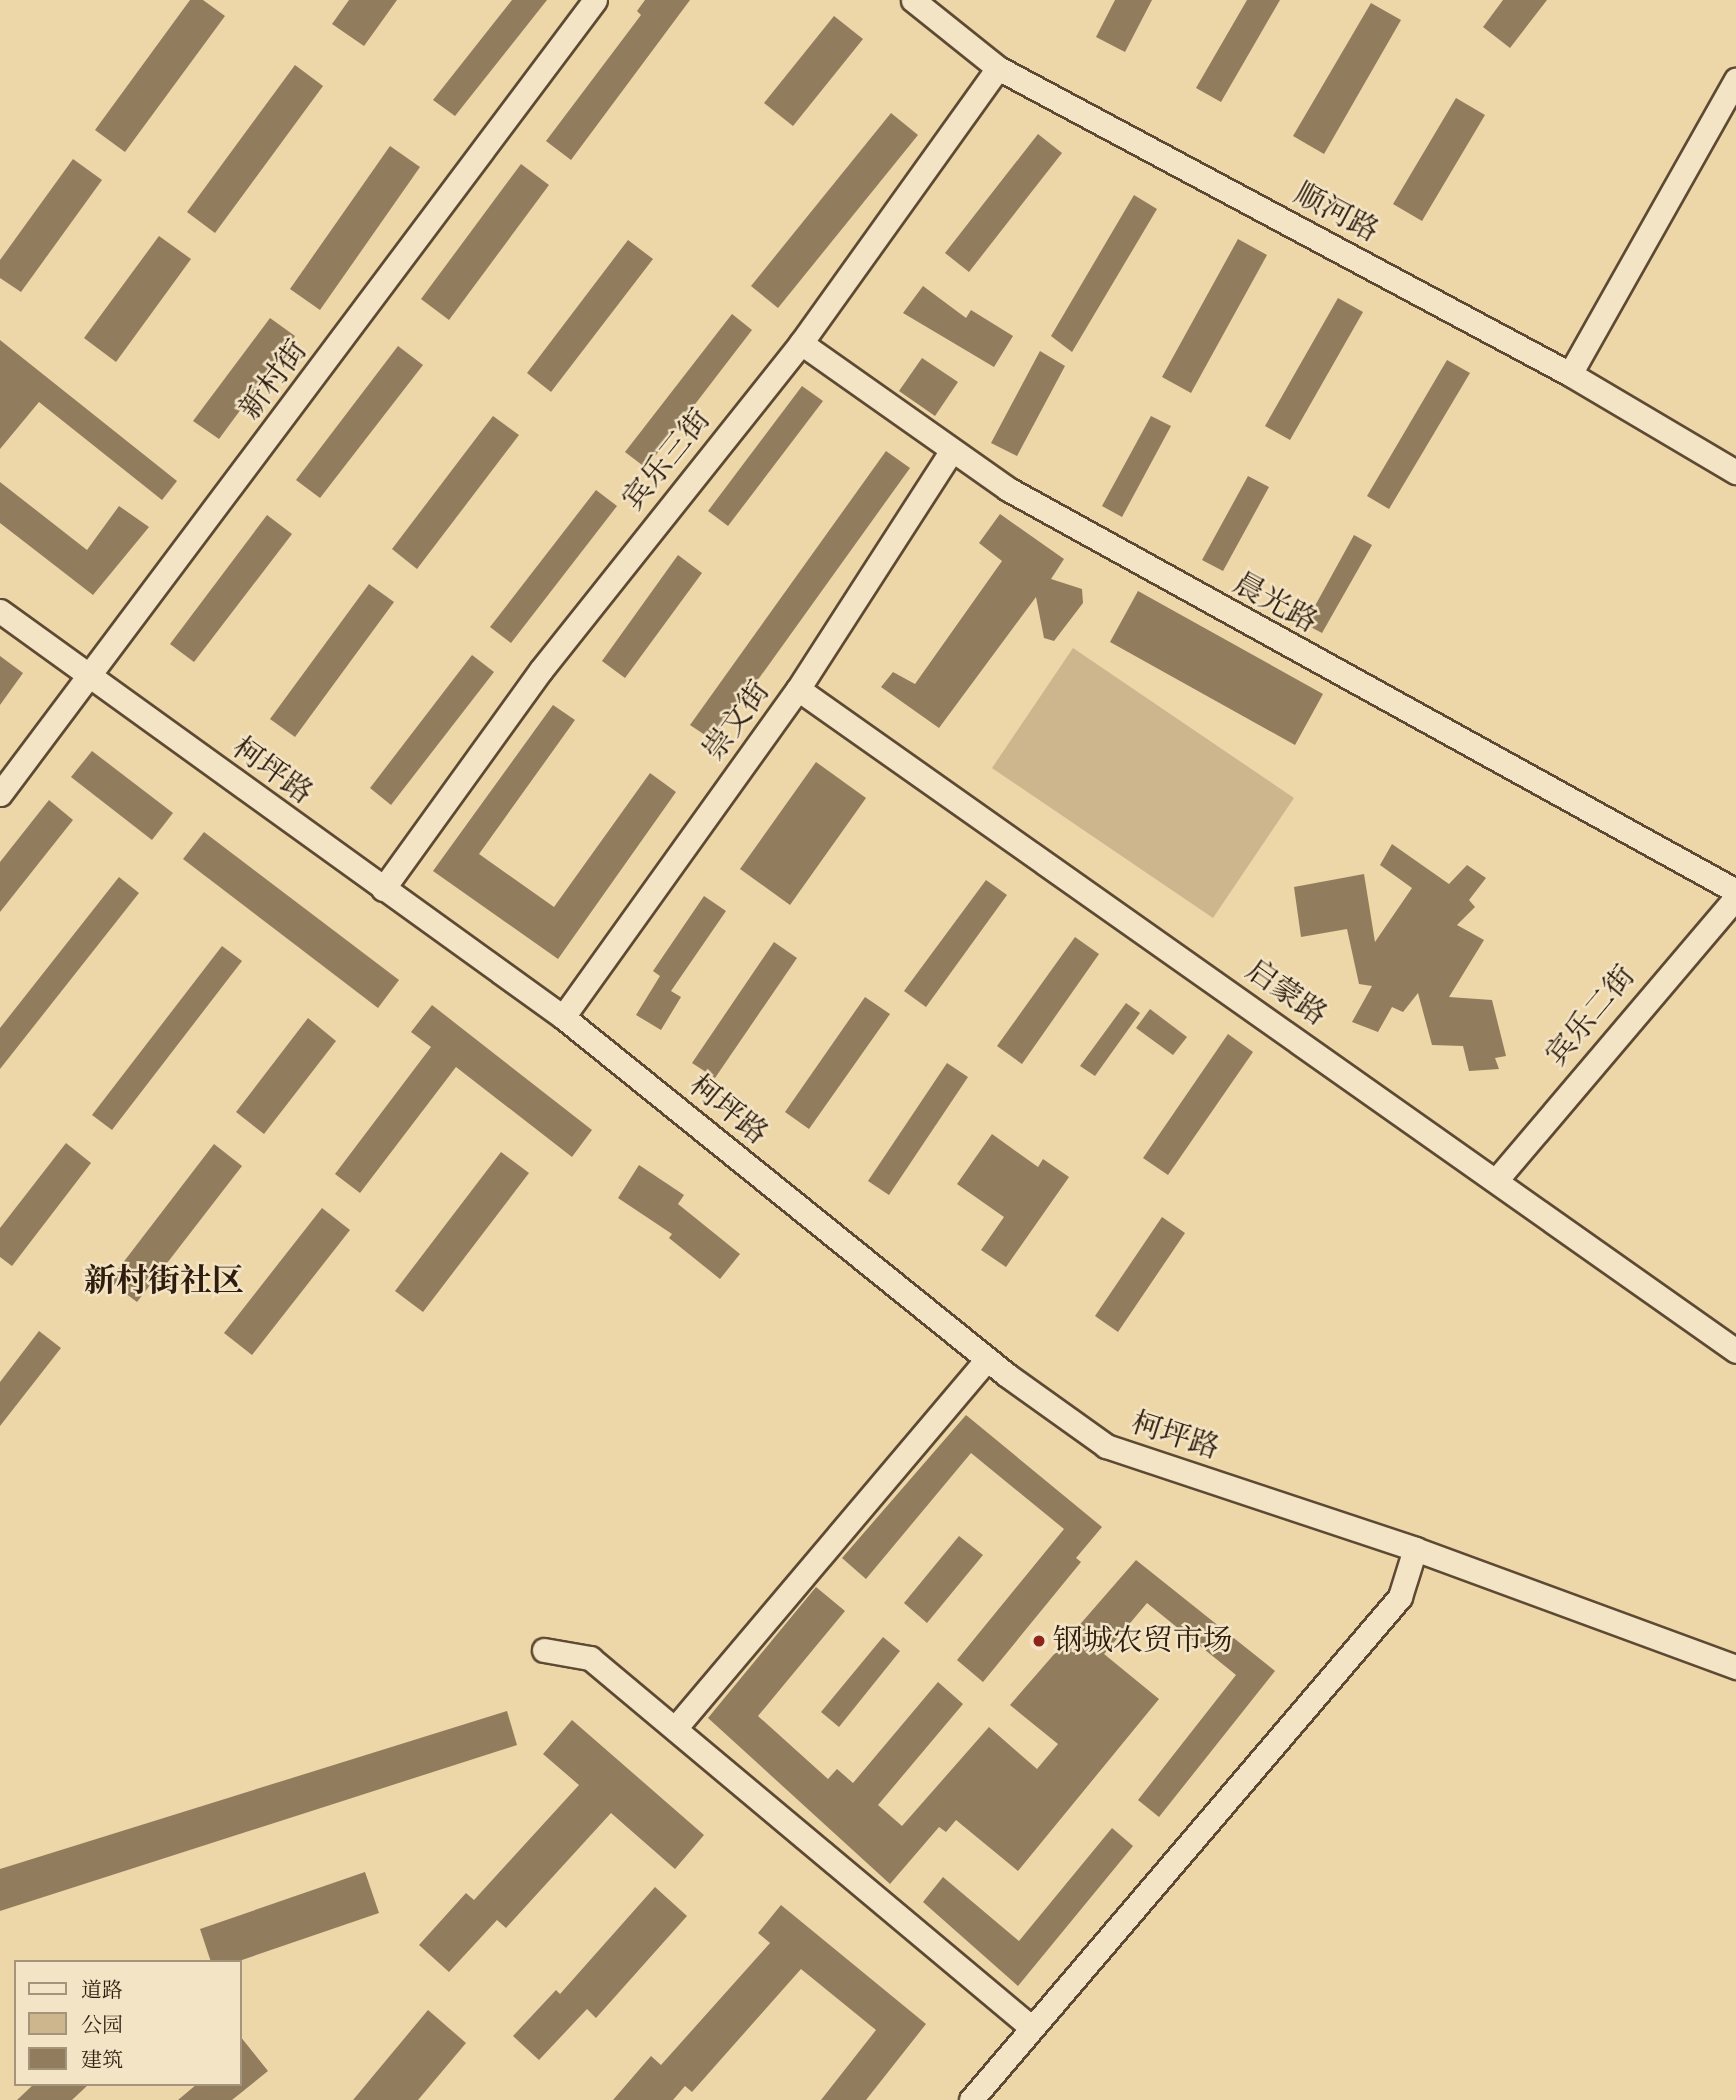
<!DOCTYPE html>
<meta charset="utf-8">
<style>
body{margin:0}
#map{position:relative;width:1736px;height:2100px;overflow:hidden;background:#edd6a7;font-family:Cardo,"Noto Serif SC",serif}
div>[style]{position:absolute}
.green>*{inset:0;background:#cdb68d}
.building>*{inset:0;background:#917d5d}
.roads{filter:drop-shadow(2px 0 #5e4a34) drop-shadow(-2px 0 #5e4a34) drop-shadow(0 2px #5e4a34) drop-shadow(0 -2px #5e4a34)}
.minor>*{height:23px;margin:-11.5px;padding:0 11.5px;transform-origin:11.5px;border-radius:11.5px;background:#f3e4c6}
.dots>*{width:19px;height:19px;translate:-50% -50%;box-sizing:border-box;border:4px solid #f3e4c6;border-radius:50%}
span{translate:-50% -50%;white-space:nowrap;text-align:center;line-height:1.15;-webkit-text-stroke:5px #f3e4c6;paint-order:stroke}
.street-label{font-size:30px;color:#2e1c0d}
.poi-label{font-size:30px;color:#2e1c0d}
.left{translate:0 -50%;text-align:left}
.neighbourhood-label{font-size:32px;color:#2e1c0d;font-weight:700}
.legend{position:absolute;left:14px;top:1960px;width:228px;height:126px;box-sizing:border-box;background:#f3e4c6;border:2px solid #a4947c;margin:0;padding:9px 12px;list-style:none;font-size:21px;color:#2e1c0d}
.legend li{display:flex;align-items:center;gap:14px;height:35px}
.legend b{width:35px;border:2px solid #a4947c}
</style>
<div id="map">
<div class="green">
<i style="clip-path:polygon(1073px 648px,1294px 798px,1213px 918px,992px 768px)"></i>
</div>
<div class="building">
<i style="clip-path:polygon(190px 0,203px 0,225px 16px,125px 152px,95px 130px)"></i>
<i style="clip-path:polygon(349px 0,397px 0,364px 46px,332px 24px)"></i>
<i style="clip-path:polygon(512px 0,547px 0,455px 116px,433px 100px)"></i>
<i style="clip-path:polygon(645px 0,690px 0,571px 160px,546px 141px,641px 15px,637px 11px)"></i>
<i style="clip-path:polygon(1115px 0,1152px 0,1125px 52px,1096px 37px)"></i>
<i style="clip-path:polygon(1247px 0,1280px 0,1221px 102px,1196px 88px)"></i>
<i style="clip-path:polygon(1503px 0,1547px 0,1510px 48px,1483px 27px)"></i>
<i style="clip-path:polygon(1371px 3px,1401px 20px,1324px 154px,1293px 136px)"></i>
<i style="clip-path:polygon(834px 16px,863px 39px,793px 126px,764px 103px)"></i>
<i style="clip-path:polygon(295px 65px,323px 86px,215px 233px,187px 212px)"></i>
<i style="clip-path:polygon(1456px 98px,1485px 115px,1422px 221px,1393px 204px)"></i>
<i style="clip-path:polygon(891px 113px,918px 135px,778px 308px,751px 286px)"></i>
<i style="clip-path:polygon(1038px 134px,1062px 153px,969px 272px,945px 253px)"></i>
<i style="clip-path:polygon(390px 146px,420px 167px,320px 310px,290px 289px)"></i>
<i style="clip-path:polygon(73px 159px,102px 180px,21px 292px,0 278px,0 260px)"></i>
<i style="clip-path:polygon(521px 164px,549px 185px,449px 320px,421px 299px)"></i>
<i style="clip-path:polygon(1134px 195px,1157px 209px,1072px 352px,1051px 336px)"></i>
<i style="clip-path:polygon(159px 236px,191px 259px,116px 362px,84px 338px)"></i>
<i style="clip-path:polygon(1238px 239px,1267px 255px,1191px 393px,1162px 377px)"></i>
<i style="clip-path:polygon(628px 240px,653px 259px,551px 392px,527px 373px)"></i>
<i style="clip-path:polygon(923px 286px,966px 318px,971px 310px,1013px 336px,994px 367px,903px 313px)"></i>
<i style="clip-path:polygon(1338px 298px,1363px 312px,1290px 440px,1265px 426px)"></i>
<i style="clip-path:polygon(732px 314px,752px 330px,646px 468px,625px 452px)"></i>
<i style="clip-path:polygon(270px 318px,295px 336px,219px 439px,193px 421px)"></i>
<i style="clip-path:polygon(0 340px,177px 481px,162px 500px,39px 402px,0 449px)"></i>
<i style="clip-path:polygon(398px 346px,423px 365px,320px 498px,296px 480px)"></i>
<i style="clip-path:polygon(1040px 351px,1065px 366px,1017px 456px,991px 443px)"></i>
<i style="clip-path:polygon(922px 358px,958px 382px,935px 416px,899px 391px)"></i>
<i style="clip-path:polygon(1447px 360px,1470px 373px,1389px 509px,1367px 496px)"></i>
<i style="clip-path:polygon(802px 386px,823px 401px,728px 526px,708px 511px)"></i>
<i style="clip-path:polygon(493px 416px,519px 435px,417px 569px,392px 549px)"></i>
<i style="clip-path:polygon(1151px 416px,1171px 426px,1122px 517px,1102px 506px)"></i>
<i style="clip-path:polygon(886px 451px,910px 468px,714px 741px,690px 725px)"></i>
<i style="clip-path:polygon(1248px 476px,1269px 487px,1223px 571px,1202px 560px)"></i>
<i style="clip-path:polygon(0 482px,87px 550px,119px 506px,149px 527px,93px 595px,0 523px)"></i>
<i style="clip-path:polygon(596px 490px,617px 506px,511px 643px,490px 627px)"></i>
<i style="clip-path:polygon(1000px 514px,1064px 559px,1051px 579px,1082px 589px,1083px 603px,1054px 641px,1044px 638px,1036px 597px,939px 728px,881px 687px,893px 672px,915px 684px,1002px 561px,979px 543px)"></i>
<i style="clip-path:polygon(267px 515px,292px 534px,194px 662px,170px 644px)"></i>
<i style="clip-path:polygon(1354px 535px,1372px 545px,1322px 633px,1305px 624px)"></i>
<i style="clip-path:polygon(678px 555px,702px 573px,625px 678px,602px 661px)"></i>
<i style="clip-path:polygon(369px 584px,394px 602px,295px 737px,270px 719px)"></i>
<i style="clip-path:polygon(1138px 591px,1323px 694px,1295px 745px,1110px 642px)"></i>
<i style="clip-path:polygon(472px 655px,494px 672px,391px 805px,370px 788px)"></i>
<i style="clip-path:polygon(0 656px,23px 673px,0 705px)"></i>
<i style="clip-path:polygon(553px 705px,575px 720px,479px 854px,554px 907px,650px 773px,676px 792px,558px 959px,433px 871px)"></i>
<i style="clip-path:polygon(92px 751px,173px 813px,152px 840px,71px 777px)"></i>
<i style="clip-path:polygon(816px 762px,866px 798px,790px 905px,740px 869px)"></i>
<i style="clip-path:polygon(49px 800px,73px 820px,0 912px,0 862px)"></i>
<i style="clip-path:polygon(204px 832px,399px 980px,378px 1008px,183px 859px)"></i>
<i style="clip-path:polygon(1392px 844px,1449px 884px,1467px 865px,1486px 878px,1469px 900px,1475px 907px,1457px 925px,1484px 940px,1449px 997px,1492px 1000px,1506px 1056px,1495px 1058px,1499px 1069px,1469px 1071px,1463px 1046px,1432px 1045px,1418px 993px,1403px 1012px,1392px 1007px,1378px 1032px,1352px 1022px,1372px 986px,1359px 984px,1347px 929px,1301px 937px,1294px 887px,1364px 874px,1375px 942px,1412px 888px,1380px 865px)"></i>
<i style="clip-path:polygon(119px 877px,139px 893px,0 1069px,0 1028px)"></i>
<i style="clip-path:polygon(986px 880px,1007px 895px,926px 1007px,904px 991px)"></i>
<i style="clip-path:polygon(704px 896px,726px 911px,671px 991px,681px 997px,661px 1030px,636px 1015px,660px 976px,653px 971px)"></i>
<i style="clip-path:polygon(1075px 937px,1099px 954px,1022px 1064px,997px 1046px)"></i>
<i style="clip-path:polygon(774px 942px,797px 958px,715px 1078px,692px 1063px)"></i>
<i style="clip-path:polygon(222px 946px,242px 961px,112px 1130px,92px 1115px)"></i>
<i style="clip-path:polygon(865px 997px,890px 1014px,809px 1129px,785px 1112px)"></i>
<i style="clip-path:polygon(1126px 1003px,1140px 1013px,1095px 1076px,1080px 1066px)"></i>
<i style="clip-path:polygon(432px 1005px,592px 1130px,572px 1157px,456px 1067px,360px 1193px,335px 1174px,431px 1047px,411px 1032px)"></i>
<i style="clip-path:polygon(1150px 1009px,1187px 1037px,1173px 1055px,1136px 1028px)"></i>
<i style="clip-path:polygon(308px 1018px,336px 1041px,264px 1134px,236px 1112px)"></i>
<i style="clip-path:polygon(1228px 1034px,1253px 1052px,1168px 1175px,1143px 1158px)"></i>
<i style="clip-path:polygon(947px 1063px,968px 1077px,889px 1195px,868px 1181px)"></i>
<i style="clip-path:polygon(992px 1134px,1038px 1167px,1043px 1159px,1069px 1177px,1006px 1267px,981px 1250px,1004px 1217px,957px 1184px)"></i>
<i style="clip-path:polygon(66px 1143px,91px 1163px,12px 1266px,0 1257px,0 1228px)"></i>
<i style="clip-path:polygon(214px 1144px,242px 1166px,137px 1302px,109px 1281px)"></i>
<i style="clip-path:polygon(501px 1152px,529px 1173px,423px 1312px,395px 1291px)"></i>
<i style="clip-path:polygon(639px 1165px,684px 1195px,678px 1204px,740px 1254px,720px 1279px,669px 1238px,672px 1234px,618px 1198px)"></i>
<i style="clip-path:polygon(322px 1208px,350px 1230px,252px 1355px,224px 1333px)"></i>
<i style="clip-path:polygon(1162px 1217px,1185px 1233px,1118px 1332px,1095px 1316px)"></i>
<i style="clip-path:polygon(39px 1331px,61px 1348px,0 1426px,0 1382px)"></i>
<i style="clip-path:polygon(966px 1415px,1102px 1527px,1076px 1558px,1081px 1562px,983px 1682px,957px 1660px,1064px 1529px,971px 1453px,866px 1579px,842px 1558px)"></i>
<i style="clip-path:polygon(959px 1536px,983px 1555px,927px 1623px,904px 1603px)"></i>
<i style="clip-path:polygon(1136px 1560px,1275px 1671px,1159px 1817px,1138px 1800px,1236px 1675px,1147px 1603px,1104px 1654px,1159px 1699px,1018px 1871px,956px 1820px,946px 1832px,939px 1827px,890px 1884px,708px 1718px,816px 1587px,845px 1611px,758px 1716px,828px 1779px,837px 1769px,853px 1783px,938px 1682px,963px 1704px,878px 1805px,902px 1826px,989px 1727px,1037px 1769px,1058px 1744px,1010px 1705px)"></i>
<i style="clip-path:polygon(883px 1637px,900px 1651px,839px 1727px,821px 1712px)"></i>
<i style="clip-path:polygon(507px 1711px,517px 1745px,0 1911px,0 1869px)"></i>
<i style="clip-path:polygon(572px 1720px,704px 1835px,675px 1869px,611px 1813px,506px 1928px,497px 1920px,449px 1972px,419px 1945px,466px 1893px,474px 1900px,579px 1785px,543px 1754px)"></i>
<i style="clip-path:polygon(1112px 1828px,1133px 1846px,1018px 1986px,923px 1902px,943px 1877px,1019px 1941px)"></i>
<i style="clip-path:polygon(365px 1872px,379px 1913px,236px 1962px,211px 1962px,200px 1929px)"></i>
<i style="clip-path:polygon(655px 1887px,687px 1916px,596px 2018px,587px 2009px,539px 2060px,513px 2036px,556px 1990px,560px 1994px)"></i>
<i style="clip-path:polygon(781px 1905px,926px 2024px,866px 2100px,821px 2100px,876px 2030px,801px 1969px,692px 2092px,685px 2086px,673px 2100px,613px 2100px,651px 2056px,661px 2065px,770px 1943px,758px 1933px)"></i>
<i style="clip-path:polygon(428px 2010px,466px 2043px,418px 2100px,353px 2100px)"></i>
<i style="clip-path:polygon(240px 2036px,268px 2071px,232px 2100px,178px 2100px,197px 2084px,240px 2084px)"></i>
<i style="clip-path:polygon(34px 2084px,89px 2084px,72px 2100px,17px 2100px)"></i>
</div>
<div class="roads">
<div class="minor">
<i style="left:913px;top:0;width:109px;rotate:38.7deg"></i>
<i style="left:998px;top:68px;width:649px;rotate:28.15deg"></i>
<i style="left:1570px;top:374px;width:193px;rotate:30.6deg"></i>
<i style="left:801px;top:343px;width:253px;rotate:35.2deg"></i>
<i style="left:1008px;top:489px;width:832px;rotate:28.91deg"></i>
<i style="left:1570px;top:374px;width:338px;rotate:-60.6deg"></i>
<i style="left:0;top:611px;width:694px;rotate:35.8deg"></i>
<i style="left:563px;top:1017px;width:570px;rotate:38.88deg"></i>
<i style="left:1007px;top:1375px;width:122px;rotate:35.6deg"></i>
<i style="left:1106px;top:1446px;width:326px;rotate:18.4deg"></i>
<i style="left:1415px;top:1549px;width:50px;rotate:107.4deg"></i>
<i style="left:1400px;top:1597px;width:661px;rotate:130.46deg"></i>
<i style="left:798px;top:689px;width:1148px;rotate:35.21deg"></i>
<i style="left:0;top:794px;width:992px;rotate:-53.15deg"></i>
<i style="left:383px;top:889px;width:270px;rotate:-54.2deg"></i>
<i style="left:541px;top:670px;width:418px;rotate:-51.5deg"></i>
<i style="left:801px;top:343px;width:338px;rotate:-54.4deg"></i>
<i style="left:563px;top:1017px;width:403px;rotate:-54.4deg"></i>
<i style="left:798px;top:689px;width:281px;rotate:-57.2deg"></i>
<i style="left:1498px;top:1178px;width:368px;rotate:-49.7deg"></i>
<i style="left:1415px;top:1549px;width:342px;rotate:20.2deg"></i>
<i style="left:544px;top:1650px;width:47px;rotate:9.9deg"></i>
<i style="left:590px;top:1658px;width:576px;rotate:39.93deg"></i>
<i style="left:677px;top:1726px;width:480px;rotate:-49.8deg"></i>
</div>
</div>
<div class="dots">
<i style="left:1039px;top:1641px;background:#8f2418"></i>
</div>
<div class="street-label">
<span style="left:1336px;top:213px;rotate:28deg">顺河路</span>
<span style="left:274px;top:380px;rotate:-53deg">新村街</span>
<span style="left:667px;top:460px;rotate:-51deg">宾乐三街</span>
<span style="left:1275px;top:603px;rotate:29deg">晨光路</span>
<span style="left:737px;top:721px;rotate:-54deg">崇文街</span>
<span style="left:272px;top:771px;rotate:36deg">柯坪路</span>
<span style="left:1286px;top:993px;rotate:35deg">启蒙路</span>
<span style="left:1591px;top:1016px;rotate:-50deg">宾乐二街</span>
<span style="left:728px;top:1110px;rotate:39deg">柯坪路</span>
<span style="left:1175px;top:1436px;rotate:18deg">柯坪路</span>
</div>
<div class="poi-label">
<span class="left" style="left:1053px;top:1641px">钢城农贸市场</span>
</div>
<div class="neighbourhood-label">
<span style="left:164px;top:1281px">新村街社区</span>
</div>
<ul class="legend">
<li><b style="height:9px;background:#f3e4c6"></b>道路</li>
<li><b style="height:19px;background:#cdb68d"></b>公园</li>
<li><b style="height:19px;background:#917d5d"></b>建筑</li>
</ul>
</div>
